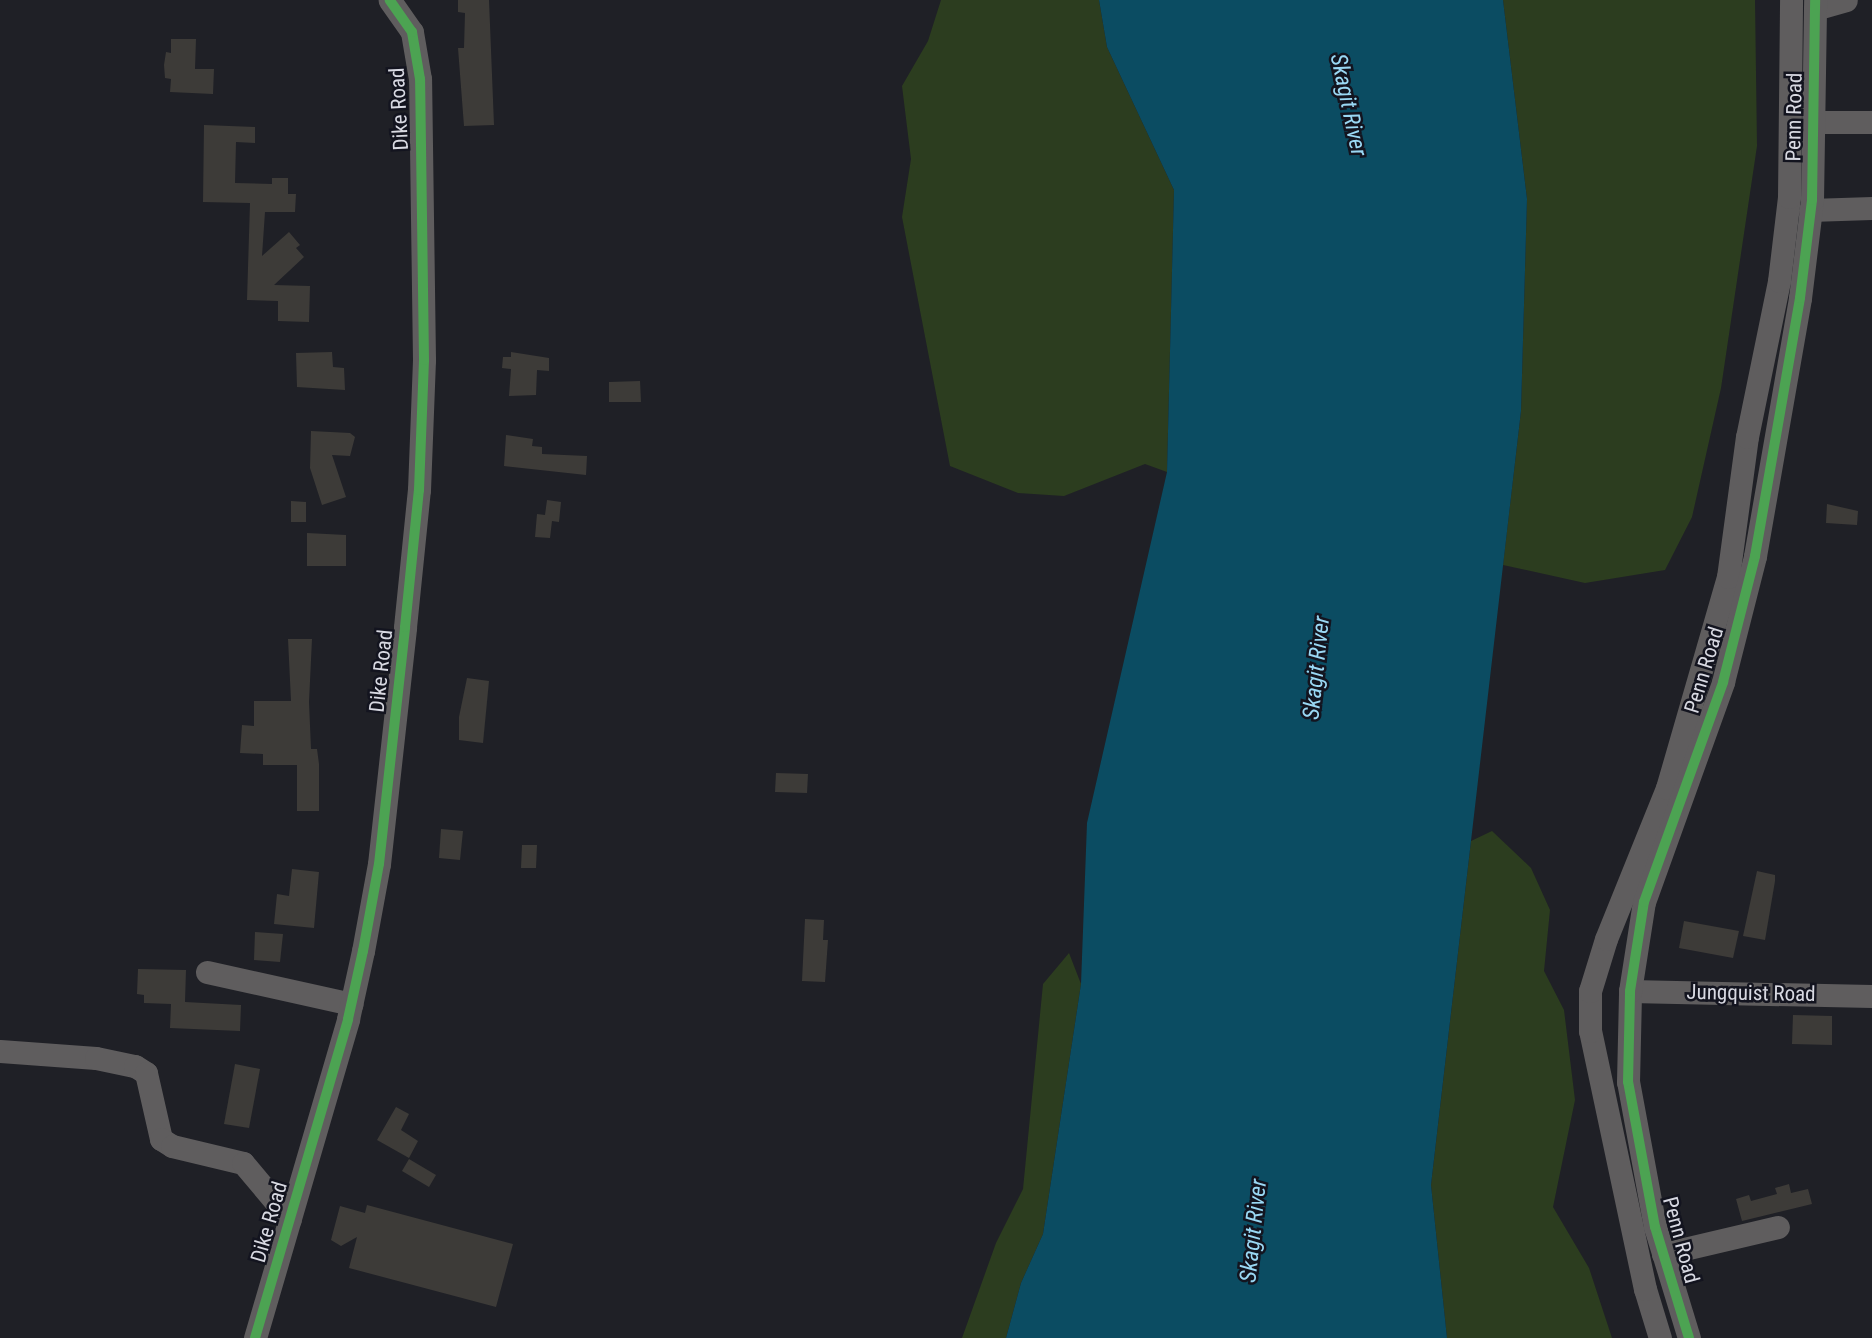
<!DOCTYPE html>
<style>
body{margin:0}
#map{position:relative;width:1872px;height:1338px;overflow:hidden;background:#1f2026;font-family:"Roboto Condensed",sans-serif}
div>[style]{position:absolute}
.green>*{inset:0;background:#2c3d1f}
.water>*{inset:0;background:#0b4c62}
.building>*{inset:0;background:#3d3b38}
.minor>*{height:23px;margin:-11.5px;padding:0 11.5px;transform-origin:11.5px;border-radius:11.5px;background:#5f5d5e}
.cycleway>*{height:10px;margin:-5px;padding:0 5px;transform-origin:5px;border-radius:5px;background:#4ca352}
span{translate:-50% -50%;white-space:nowrap;text-align:center;line-height:1.15;-webkit-text-stroke:5px #13141f;paint-order:stroke}
.street-label{font-size:21px;color:#d8d9e2}
.water-label{font-size:23px;color:#9ad8f4;font-style:italic}
</style>
<div id="map">
<div class="green">
<i style="clip-path:polygon(941px 0,1099px 0,1107px 47px,1174px 190px,1167px 472px,1145px 464px,1064px 496px,1018px 493px,950px 466px,902px 217px,911px 159px,902px 86px,928px 41px)"></i>
<i style="clip-path:polygon(1503px 0,1755px 0,1757px 146px,1721px 388px,1692px 517px,1665px 570px,1585px 583px,1503px 565px,1521px 411px,1527px 199px)"></i>
<i style="clip-path:polygon(1492px 831px,1531px 868px,1550px 910px,1544px 971px,1564px 1010px,1575px 1100px,1553px 1207px,1589px 1268px,1612px 1338px,1447px 1338px,1431px 1185px,1471px 841px)"></i>
<i style="clip-path:polygon(1069px 953px,1081px 984px,1043px 1234px,1021px 1283px,1006px 1338px,962px 1338px,996px 1243px,1023px 1189px,1043px 984px)"></i>
</div>
<div class="water">
<i style="clip-path:polygon(1099px 0,1503px 0,1527px 199px,1521px 411px,1431px 1185px,1447px 1338px,1006px 1338px,1021px 1283px,1043px 1234px,1081px 984px,1087px 823px,1167px 472px,1174px 190px,1107px 47px)"></i>
</div>
<div class="building">
<i style="clip-path:polygon(458px 0,489px 0,494px 125px,464px 126px,458px 48px,464px 48px,465px 13px,458px 12px)"></i>
<i style="clip-path:polygon(171px 39px,196px 39px,195px 69px,214px 69px,213px 94px,170px 92px,171px 79px,165px 78px,164px 65px,166px 52px,171px 53px)"></i>
<i style="clip-path:polygon(204px 125px,255px 127px,255px 143px,236px 142px,235px 183px,272px 184px,272px 178px,288px 178px,288px 194px,296px 194px,295px 212px,265px 212px,262px 256px,289px 232px,300px 245px,296px 248px,304px 257px,274px 285px,310px 286px,309px 322px,278px 321px,278px 301px,247px 300px,250px 203px,203px 202px)"></i>
<i style="clip-path:polygon(332px 352px,333px 367px,344px 368px,345px 390px,297px 387px,296px 353px)"></i>
<i style="clip-path:polygon(511px 352px,549px 358px,549px 371px,537px 370px,536px 395px,509px 396px,511px 369px,502px 368px,503px 357px,511px 357px)"></i>
<i style="clip-path:polygon(640px 381px,641px 402px,609px 402px,609px 382px)"></i>
<i style="clip-path:polygon(311px 431px,350px 433px,355px 437px,350px 456px,332px 455px,346px 497px,322px 505px,310px 468px)"></i>
<i style="clip-path:polygon(506px 435px,533px 439px,532px 446px,542px 447px,542px 454px,587px 456px,586px 475px,504px 466px)"></i>
<i style="clip-path:polygon(547px 500px,561px 502px,559px 522px,552px 521px,550px 538px,535px 537px,537px 514px,545px 515px)"></i>
<i style="clip-path:polygon(291px 501px,306px 502px,306px 522px,291px 522px)"></i>
<i style="clip-path:polygon(1827px 504px,1858px 511px,1857px 525px,1826px 523px)"></i>
<i style="clip-path:polygon(307px 533px,346px 535px,346px 566px,307px 566px)"></i>
<i style="clip-path:polygon(288px 639px,312px 639px,309px 702px,311px 749px,317px 749px,319px 764px,319px 811px,297px 811px,297px 765px,263px 765px,263px 754px,240px 753px,242px 725px,254px 726px,254px 701px,291px 701px)"></i>
<i style="clip-path:polygon(467px 678px,489px 681px,483px 743px,459px 740px,459px 717px)"></i>
<i style="clip-path:polygon(776px 773px,808px 774px,807px 793px,775px 792px)"></i>
<i style="clip-path:polygon(441px 829px,463px 831px,460px 860px,439px 858px)"></i>
<i style="clip-path:polygon(522px 845px,537px 845px,536px 868px,521px 868px)"></i>
<i style="clip-path:polygon(292px 869px,319px 872px,314px 928px,274px 924px,277px 894px,289px 896px)"></i>
<i style="clip-path:polygon(1757px 871px,1775px 875px,1775px 881px,1765px 940px,1743px 936px)"></i>
<i style="clip-path:polygon(805px 919px,824px 920px,823px 940px,828px 940px,825px 982px,802px 981px)"></i>
<i style="clip-path:polygon(1684px 921px,1739px 931px,1733px 958px,1679px 948px)"></i>
<i style="clip-path:polygon(255px 932px,283px 934px,280px 962px,254px 960px)"></i>
<i style="clip-path:polygon(138px 969px,186px 970px,185px 1002px,241px 1005px,240px 1031px,170px 1028px,171px 1004px,144px 1003px,144px 995px,137px 994px)"></i>
<i style="clip-path:polygon(1793px 1015px,1832px 1016px,1832px 1045px,1792px 1044px)"></i>
<i style="clip-path:polygon(235px 1064px,260px 1069px,249px 1128px,224px 1124px)"></i>
<i style="clip-path:polygon(396px 1107px,409px 1114px,401px 1130px,418px 1141px,409px 1158px,377px 1140px)"></i>
<i style="clip-path:polygon(409px 1159px,436px 1175px,429px 1187px,402px 1171px)"></i>
<i style="clip-path:polygon(1789px 1184px,1791px 1193px,1808px 1189px,1812px 1204px,1742px 1221px,1736px 1199px,1749px 1195px,1751px 1201px,1777px 1194px,1775px 1188px)"></i>
<i style="clip-path:polygon(367px 1205px,513px 1244px,496px 1307px,349px 1268px,357px 1237px,341px 1246px,331px 1240px,340px 1206px,365px 1213px)"></i>
</div>
<div class="minor">
<i style="left:1815px;top:9px;width:32px;rotate:-16deg"></i>
<i style="left:1813px;top:122px;width:59px"></i>
<i style="left:1810px;top:210px;width:62px;rotate:-1.8deg"></i>
<i style="left:207px;top:972px;width:148px;rotate:12.5deg"></i>
<i style="left:1630px;top:991px;width:242px;rotate:1.2deg"></i>
<i style="left:0;top:1051px;width:96px;rotate:4.2deg"></i>
<i style="left:96px;top:1058px;width:40px;rotate:12deg"></i>
<i style="left:135px;top:1066px;width:13px;rotate:32deg"></i>
<i style="left:146px;top:1073px;width:68px;rotate:77.2deg"></i>
<i style="left:161px;top:1139px;width:13px;rotate:32deg"></i>
<i style="left:172px;top:1146px;width:73px;rotate:13.5deg"></i>
<i style="left:243px;top:1163px;width:73px;rotate:50deg"></i>
<i style="left:1663px;top:1254px;width:118px;rotate:-13.2deg"></i>
<i style="left:255px;top:1338px;width:332px;rotate:-73.7deg"></i>
<i style="left:348px;top:1019px;width:70px;rotate:-77.6deg"></i>
<i style="left:363px;top:951px;width:88px;rotate:-79.6deg"></i>
<i style="left:379px;top:864px;width:238px;rotate:-83.7deg"></i>
<i style="left:405px;top:627px;width:138px;rotate:-84.2deg"></i>
<i style="left:419px;top:490px;width:130px;rotate:-87.8deg"></i>
<i style="left:424px;top:360px;width:281px;rotate:-90.8deg"></i>
<i style="left:420px;top:79px;width:48px;rotate:-99.7deg"></i>
<i style="left:412px;top:32px;width:39px;rotate:-125deg"></i>
<i style="left:1660px;top:1338px;width:51px;rotate:-107deg"></i>
<i style="left:1645px;top:1289px;width:264px;rotate:-102deg"></i>
<i style="left:1590px;top:1031px;width:40px;rotate:-90deg"></i>
<i style="left:1590px;top:991px;width:54px;rotate:-72.9deg"></i>
<i style="left:1606px;top:939px;width:163px;rotate:-68deg"></i>
<i style="left:1667px;top:788px;width:220px;rotate:-73.9deg"></i>
<i style="left:1728px;top:577px;width:141px;rotate:-82.3deg"></i>
<i style="left:1747px;top:437px;width:159px;rotate:-78.4deg"></i>
<i style="left:1779px;top:281px;width:85px;rotate:-83.2deg"></i>
<i style="left:1789px;top:197px;width:197px;rotate:-89.4deg"></i>
<i style="left:1689px;top:1338px;width:116px;rotate:-107deg"></i>
<i style="left:1655px;top:1227px;width:147px;rotate:-100.5deg"></i>
<i style="left:1628px;top:1082px;width:91px;rotate:-88.7deg"></i>
<i style="left:1630px;top:991px;width:90px;rotate:-81.1deg"></i>
<i style="left:1644px;top:902px;width:234px;rotate:-70.2deg"></i>
<i style="left:1723px;top:682px;width:130px;rotate:-75.7deg"></i>
<i style="left:1755px;top:556px;width:262px;rotate:-80.1deg"></i>
<i style="left:1800px;top:298px;width:99px;rotate:-83deg"></i>
<i style="left:1812px;top:200px;width:200px;rotate:-89.1deg"></i>
</div>
<div class="cycleway">
<i style="left:255px;top:1338px;width:332px;rotate:-73.7deg"></i>
<i style="left:348px;top:1019px;width:70px;rotate:-77.6deg"></i>
<i style="left:363px;top:951px;width:88px;rotate:-79.6deg"></i>
<i style="left:379px;top:864px;width:238px;rotate:-83.7deg"></i>
<i style="left:405px;top:627px;width:138px;rotate:-84.2deg"></i>
<i style="left:419px;top:490px;width:130px;rotate:-87.8deg"></i>
<i style="left:424px;top:360px;width:281px;rotate:-90.8deg"></i>
<i style="left:420px;top:79px;width:48px;rotate:-99.7deg"></i>
<i style="left:412px;top:32px;width:39px;rotate:-125deg"></i>
<i style="left:1689px;top:1338px;width:116px;rotate:-107deg"></i>
<i style="left:1655px;top:1227px;width:147px;rotate:-100.5deg"></i>
<i style="left:1628px;top:1082px;width:91px;rotate:-88.7deg"></i>
<i style="left:1630px;top:991px;width:90px;rotate:-81.1deg"></i>
<i style="left:1644px;top:902px;width:234px;rotate:-70.2deg"></i>
<i style="left:1723px;top:682px;width:130px;rotate:-75.7deg"></i>
<i style="left:1755px;top:556px;width:262px;rotate:-80.1deg"></i>
<i style="left:1800px;top:298px;width:99px;rotate:-83deg"></i>
<i style="left:1812px;top:200px;width:200px;rotate:-89.1deg"></i>
</div>
<div class="street-label">
<span style="left:399px;top:109px;rotate:-93deg">Dike Road</span>
<span style="left:1794px;top:117px;rotate:-89deg">Penn Road</span>
<span style="left:1704px;top:670px;rotate:-73deg">Penn Road</span>
<span style="left:381px;top:671px;rotate:-84deg">Dike Road</span>
<span style="left:1751px;top:993px;rotate:1deg">Jungquist Road</span>
<span style="left:269px;top:1222px;rotate:-74deg">Dike Road</span>
<span style="left:1681px;top:1240px;rotate:75deg">Penn Road</span>
</div>
<div class="water-label">
<span style="left:1348px;top:105px;rotate:78deg">Skagit River</span>
<span style="left:1317px;top:668px;rotate:-84deg">Skagit River</span>
<span style="left:1254px;top:1231px;rotate:-84deg">Skagit River</span>
</div>
</div>
